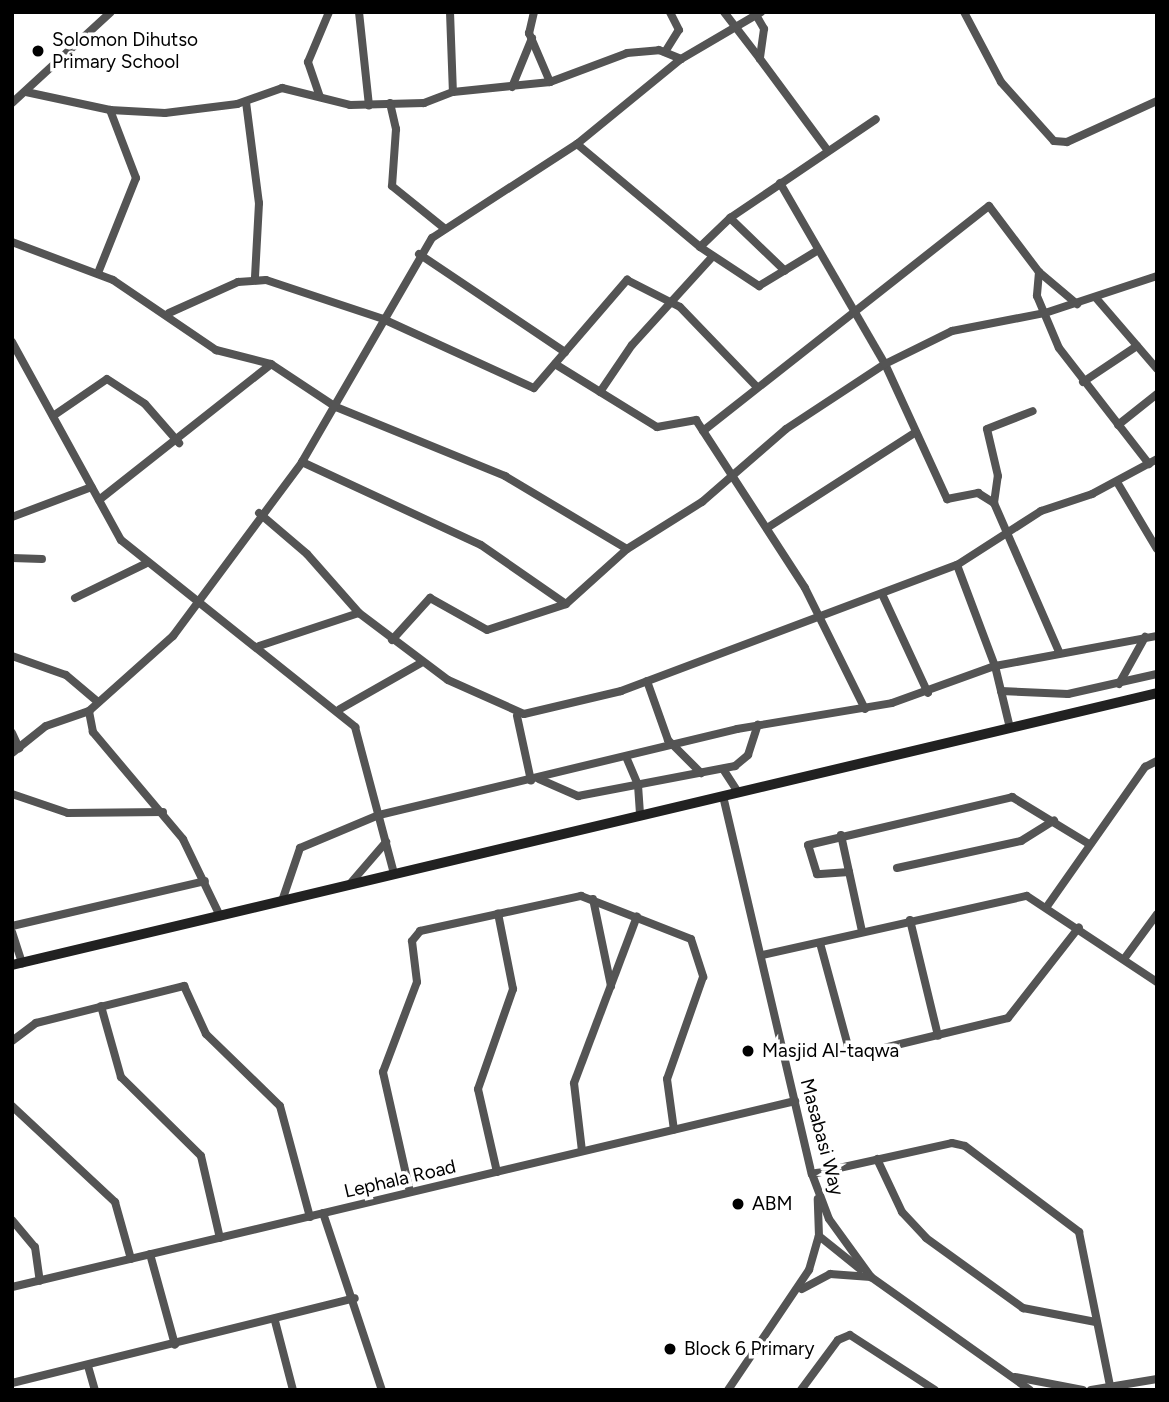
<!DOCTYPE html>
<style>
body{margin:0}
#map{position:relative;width:1169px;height:1402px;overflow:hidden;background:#fff;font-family:Figtree,sans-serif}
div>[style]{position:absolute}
.minor>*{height:8px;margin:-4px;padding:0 4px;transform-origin:4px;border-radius:4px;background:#545454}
.secondary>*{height:10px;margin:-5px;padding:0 5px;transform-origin:5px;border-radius:5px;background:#212121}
.dots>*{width:19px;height:19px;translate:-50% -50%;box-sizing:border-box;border:4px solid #fff;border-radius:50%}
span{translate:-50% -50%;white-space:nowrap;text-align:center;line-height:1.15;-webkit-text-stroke:7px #fff;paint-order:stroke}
.poi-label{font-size:19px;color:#000}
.left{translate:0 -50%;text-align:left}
.street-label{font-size:19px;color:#000}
.frame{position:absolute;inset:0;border:14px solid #000;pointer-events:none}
</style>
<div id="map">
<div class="minor">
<i style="left:359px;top:12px;width:94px;rotate:83.9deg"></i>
<i style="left:450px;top:12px;width:80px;rotate:87.9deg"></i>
<i style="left:534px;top:12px;width:22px;rotate:103deg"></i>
<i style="left:529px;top:33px;width:53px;rotate:66.8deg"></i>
<i style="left:724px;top:12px;width:59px;rotate:52.5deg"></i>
<i style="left:964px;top:12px;width:79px;rotate:62.1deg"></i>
<i style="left:1001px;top:82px;width:79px;rotate:48.1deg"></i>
<i style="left:1054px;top:141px;width:13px;rotate:4deg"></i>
<i style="left:1067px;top:142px;width:99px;rotate:-24.5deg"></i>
<i style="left:756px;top:15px;width:16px;rotate:60deg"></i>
<i style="left:764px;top:29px;width:30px;rotate:98deg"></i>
<i style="left:760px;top:59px;width:114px;rotate:53.5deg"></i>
<i style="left:665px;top:52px;width:26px;rotate:-58deg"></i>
<i style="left:679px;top:30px;width:20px;rotate:-117deg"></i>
<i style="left:512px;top:87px;width:53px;rotate:-67.8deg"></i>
<i style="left:26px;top:92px;width:86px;rotate:12.1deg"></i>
<i style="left:110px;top:110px;width:55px;rotate:3.1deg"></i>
<i style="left:165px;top:113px;width:73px;rotate:-7.1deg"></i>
<i style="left:237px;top:104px;width:48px;rotate:-19.6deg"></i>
<i style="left:282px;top:88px;width:70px;rotate:14deg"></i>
<i style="left:350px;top:105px;width:74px;rotate:-1.5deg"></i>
<i style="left:424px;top:103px;width:31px;rotate:-21deg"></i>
<i style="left:453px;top:92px;width:98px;rotate:-5.9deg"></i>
<i style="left:550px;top:82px;width:82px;rotate:-20.6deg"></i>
<i style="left:627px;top:53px;width:32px;rotate:-5deg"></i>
<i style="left:659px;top:50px;width:24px;rotate:22deg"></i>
<i style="left:320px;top:97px;width:37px;rotate:-109deg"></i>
<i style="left:308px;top:62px;width:54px;rotate:-67.2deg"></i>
<i style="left:246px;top:102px;width:102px;rotate:82.7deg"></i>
<i style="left:259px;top:203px;width:75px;rotate:93.1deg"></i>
<i style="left:12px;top:103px;width:134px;rotate:-42.6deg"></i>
<i style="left:390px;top:103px;width:27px;rotate:77deg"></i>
<i style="left:396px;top:129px;width:57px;rotate:94deg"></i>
<i style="left:392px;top:186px;width:67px;rotate:38.9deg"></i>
<i style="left:577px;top:144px;width:160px;rotate:39.9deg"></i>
<i style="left:700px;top:247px;width:42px;rotate:-44deg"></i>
<i style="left:730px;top:218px;width:176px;rotate:-34.1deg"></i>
<i style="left:780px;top:183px;width:209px;rotate:59.9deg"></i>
<i style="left:885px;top:364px;width:149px;rotate:65.3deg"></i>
<i style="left:947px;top:499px;width:32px;rotate:-11deg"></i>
<i style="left:978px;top:493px;width:19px;rotate:32deg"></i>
<i style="left:994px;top:503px;width:163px;rotate:66.4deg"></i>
<i style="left:730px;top:218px;width:76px;rotate:43.9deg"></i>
<i style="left:12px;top:242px;width:108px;rotate:20.6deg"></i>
<i style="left:113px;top:280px;width:125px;rotate:34.2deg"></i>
<i style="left:216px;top:350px;width:57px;rotate:14.3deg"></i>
<i style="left:271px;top:364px;width:78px;rotate:33.5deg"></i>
<i style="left:336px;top:407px;width:183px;rotate:22.2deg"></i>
<i style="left:505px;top:476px;width:142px;rotate:30.9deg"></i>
<i style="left:700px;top:247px;width:71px;rotate:33.5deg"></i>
<i style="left:759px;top:286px;width:66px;rotate:-31.3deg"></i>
<i style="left:419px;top:254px;width:176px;rotate:33.9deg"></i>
<i style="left:1039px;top:272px;width:50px;rotate:40.1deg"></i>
<i style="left:98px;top:273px;width:102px;rotate:-68.2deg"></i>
<i style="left:136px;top:178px;width:73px;rotate:-110.9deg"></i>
<i style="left:1096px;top:298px;width:94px;rotate:49.3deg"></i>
<i style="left:169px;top:313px;width:76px;rotate:-24.2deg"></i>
<i style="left:238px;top:282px;width:28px;rotate:-4deg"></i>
<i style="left:266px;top:280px;width:123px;rotate:18.4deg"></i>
<i style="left:383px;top:319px;width:166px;rotate:24.6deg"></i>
<i style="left:534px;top:388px;width:143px;rotate:-49.3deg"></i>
<i style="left:627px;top:280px;width:59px;rotate:27deg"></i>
<i style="left:680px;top:307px;width:111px;rotate:46.1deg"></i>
<i style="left:12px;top:342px;width:226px;rotate:61.2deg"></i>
<i style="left:121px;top:540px;width:300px;rotate:38.6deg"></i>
<i style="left:355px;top:727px;width:152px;rotate:75.1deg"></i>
<i style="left:555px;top:364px;width:120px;rotate:31.7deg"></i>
<i style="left:657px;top:427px;width:40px;rotate:-10deg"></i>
<i style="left:696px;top:420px;width:200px;rotate:57deg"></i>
<i style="left:805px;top:588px;width:135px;rotate:63.6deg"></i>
<i style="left:1083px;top:382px;width:65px;rotate:-33.7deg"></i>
<i style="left:600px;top:392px;width:57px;rotate:-55.8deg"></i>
<i style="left:632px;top:345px;width:120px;rotate:-47.7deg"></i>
<i style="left:53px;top:416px;width:65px;rotate:-34.4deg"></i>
<i style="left:107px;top:379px;width:45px;rotate:33.3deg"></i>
<i style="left:145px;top:404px;width:52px;rotate:48.9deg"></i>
<i style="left:1118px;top:425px;width:50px;rotate:-38.5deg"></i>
<i style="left:703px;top:431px;width:364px;rotate:-38.2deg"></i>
<i style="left:989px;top:206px;width:83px;rotate:52.9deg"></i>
<i style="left:1039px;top:272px;width:24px;rotate:95deg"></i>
<i style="left:1037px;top:296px;width:56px;rotate:67.1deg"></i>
<i style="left:1059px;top:348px;width:147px;rotate:52.2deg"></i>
<i style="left:302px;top:462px;width:197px;rotate:24.9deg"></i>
<i style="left:481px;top:545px;width:103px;rotate:34.8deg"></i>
<i style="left:1117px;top:482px;width:78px;rotate:59.2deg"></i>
<i style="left:99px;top:500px;width:219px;rotate:-38.3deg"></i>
<i style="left:994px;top:503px;width:27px;rotate:-82deg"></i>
<i style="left:998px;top:476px;width:48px;rotate:-103.2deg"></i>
<i style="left:987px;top:429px;width:49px;rotate:-21.4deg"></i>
<i style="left:259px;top:513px;width:63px;rotate:40.5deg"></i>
<i style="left:307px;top:554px;width:79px;rotate:48.6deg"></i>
<i style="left:12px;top:517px;width:85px;rotate:-20.6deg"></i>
<i style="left:767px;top:528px;width:177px;rotate:-32.8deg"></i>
<i style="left:12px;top:558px;width:30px;rotate:2deg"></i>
<i style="left:957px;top:565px;width:108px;rotate:69.4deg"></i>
<i style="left:995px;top:666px;width:64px;rotate:76.4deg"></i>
<i style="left:882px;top:594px;width:109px;rotate:65.1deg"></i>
<i style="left:75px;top:598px;width:78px;rotate:-25.9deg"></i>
<i style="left:392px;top:640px;width:57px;rotate:-47.9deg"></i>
<i style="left:430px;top:598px;width:65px;rotate:29.3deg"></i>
<i style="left:487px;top:630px;width:83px;rotate:-18.2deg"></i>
<i style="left:566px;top:604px;width:82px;rotate:-42deg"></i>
<i style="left:627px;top:549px;width:89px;rotate:-32.1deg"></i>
<i style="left:702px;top:502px;width:111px;rotate:-41deg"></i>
<i style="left:786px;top:429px;width:118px;rotate:-33.3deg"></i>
<i style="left:885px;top:364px;width:75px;rotate:-26.2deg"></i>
<i style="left:952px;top:331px;width:95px;rotate:-11deg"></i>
<i style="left:1045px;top:313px;width:118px;rotate:-18.3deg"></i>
<i style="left:259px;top:646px;width:105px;rotate:-18.3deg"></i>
<i style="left:359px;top:613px;width:111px;rotate:37deg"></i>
<i style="left:448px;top:680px;width:83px;rotate:24.1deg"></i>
<i style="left:524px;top:714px;width:100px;rotate:-13.3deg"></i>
<i style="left:621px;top:691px;width:359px;rotate:-20.6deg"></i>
<i style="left:957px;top:565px;width:100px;rotate:-32.7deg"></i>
<i style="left:1041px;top:511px;width:54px;rotate:-18.4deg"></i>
<i style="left:1092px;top:494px;width:74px;rotate:-28.3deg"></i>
<i style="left:12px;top:656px;width:57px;rotate:19.4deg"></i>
<i style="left:66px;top:675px;width:42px;rotate:40.2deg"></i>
<i style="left:647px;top:681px;width:63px;rotate:70.4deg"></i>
<i style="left:668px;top:740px;width:47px;rotate:45deg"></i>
<i style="left:1119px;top:684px;width:54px;rotate:-61deg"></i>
<i style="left:1001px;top:691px;width:67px;rotate:2.6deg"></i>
<i style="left:1068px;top:694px;width:91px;rotate:-12.7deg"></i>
<i style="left:340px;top:709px;width:93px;rotate:-29.6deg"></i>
<i style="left:517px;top:716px;width:66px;rotate:77.8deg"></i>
<i style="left:12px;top:733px;width:17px;rotate:65deg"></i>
<i style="left:12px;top:753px;width:43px;rotate:-38.5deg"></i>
<i style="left:46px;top:726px;width:46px;rotate:-19.2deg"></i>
<i style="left:627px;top:759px;width:28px;rotate:67deg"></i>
<i style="left:638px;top:785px;width:31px;rotate:86deg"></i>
<i style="left:723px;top:769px;width:27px;rotate:57deg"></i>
<i style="left:539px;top:779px;width:43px;rotate:23.6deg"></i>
<i style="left:578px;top:796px;width:160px;rotate:-10.8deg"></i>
<i style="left:735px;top:766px;width:17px;rotate:-40deg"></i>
<i style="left:748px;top:755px;width:32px;rotate:-72deg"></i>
<i style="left:12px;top:794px;width:59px;rotate:18.7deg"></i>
<i style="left:68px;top:813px;width:95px;rotate:-0.6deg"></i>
<i style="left:723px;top:796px;width:388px;rotate:76.8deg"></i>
<i style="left:812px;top:1174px;width:48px;rotate:69.3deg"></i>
<i style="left:829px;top:1219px;width:72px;rotate:54.1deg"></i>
<i style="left:871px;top:1277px;width:195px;rotate:35.4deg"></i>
<i style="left:841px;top:835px;width:98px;rotate:77.7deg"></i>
<i style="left:897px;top:868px;width:127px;rotate:-12.3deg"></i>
<i style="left:1021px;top:841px;width:39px;rotate:-32deg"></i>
<i style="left:849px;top:872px;width:32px;rotate:176deg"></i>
<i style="left:817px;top:874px;width:30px;rotate:-107deg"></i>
<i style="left:808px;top:845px;width:210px;rotate:-13.2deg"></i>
<i style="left:1012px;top:797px;width:90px;rotate:31.4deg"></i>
<i style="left:349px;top:885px;width:57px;rotate:-49.3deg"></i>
<i style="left:593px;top:899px;width:89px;rotate:78.3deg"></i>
<i style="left:282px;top:901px;width:56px;rotate:-71.2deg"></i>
<i style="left:300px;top:848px;width:86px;rotate:-22.7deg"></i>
<i style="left:379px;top:815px;width:368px;rotate:-13.5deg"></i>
<i style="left:737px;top:729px;width:157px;rotate:-9.5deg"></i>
<i style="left:892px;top:703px;width:109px;rotate:-19.8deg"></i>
<i style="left:995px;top:666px;width:165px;rotate:-10.5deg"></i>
<i style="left:1048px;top:905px;width:169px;rotate:-54.9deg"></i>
<i style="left:1145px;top:767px;width:13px;rotate:-27deg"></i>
<i style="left:220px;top:916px;width:85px;rotate:-115.7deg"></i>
<i style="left:183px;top:839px;width:140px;rotate:-130.1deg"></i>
<i style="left:93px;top:732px;width:21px;rotate:-101deg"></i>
<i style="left:89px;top:711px;width:113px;rotate:-41.8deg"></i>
<i style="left:173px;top:636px;width:217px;rotate:-53.4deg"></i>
<i style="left:302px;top:462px;width:259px;rotate:-59.9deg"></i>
<i style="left:432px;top:238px;width:173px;rotate:-33deg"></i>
<i style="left:577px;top:144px;width:134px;rotate:-39.3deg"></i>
<i style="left:681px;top:59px;width:93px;rotate:-30.4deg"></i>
<i style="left:910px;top:920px;width:119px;rotate:76.4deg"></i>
<i style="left:12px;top:926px;width:198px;rotate:-13.1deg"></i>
<i style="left:12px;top:932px;width:33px;rotate:72deg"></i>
<i style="left:820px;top:943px;width:107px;rotate:74.8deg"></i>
<i style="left:848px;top:1046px;width:14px;rotate:36deg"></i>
<i style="left:859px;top:1054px;width:153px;rotate:-13.6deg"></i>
<i style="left:1008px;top:1018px;width:115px;rotate:-52deg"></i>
<i style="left:762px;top:955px;width:271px;rotate:-12.6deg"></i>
<i style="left:1027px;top:896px;width:156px;rotate:33.5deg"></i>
<i style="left:1124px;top:959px;width:56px;rotate:-53.7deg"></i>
<i style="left:101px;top:1006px;width:74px;rotate:74.3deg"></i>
<i style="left:121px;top:1077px;width:112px;rotate:44.6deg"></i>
<i style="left:201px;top:1156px;width:84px;rotate:77deg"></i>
<i style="left:12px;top:1041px;width:30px;rotate:-37deg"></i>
<i style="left:36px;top:1023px;width:153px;rotate:-14deg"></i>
<i style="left:184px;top:986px;width:53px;rotate:65.4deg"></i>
<i style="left:206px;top:1034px;width:103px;rotate:44.2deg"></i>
<i style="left:280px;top:1106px;width:115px;rotate:74.9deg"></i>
<i style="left:12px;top:1106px;width:141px;rotate:43deg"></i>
<i style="left:115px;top:1202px;width:59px;rotate:74.3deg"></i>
<i style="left:582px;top:1151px;width:68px;rotate:-96.7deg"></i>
<i style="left:574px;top:1083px;width:178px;rotate:-69.3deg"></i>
<i style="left:877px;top:1159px;width:59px;rotate:64.7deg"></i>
<i style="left:902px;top:1212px;width:35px;rotate:47deg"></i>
<i style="left:926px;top:1238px;width:120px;rotate:35.8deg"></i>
<i style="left:1023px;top:1308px;width:74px;rotate:10.9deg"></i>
<i style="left:497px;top:1172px;width:85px;rotate:-102.9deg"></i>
<i style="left:478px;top:1089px;width:106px;rotate:-70.7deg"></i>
<i style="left:513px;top:989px;width:77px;rotate:-101.2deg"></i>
<i style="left:812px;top:1174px;width:143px;rotate:-12.5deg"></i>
<i style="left:952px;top:1143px;width:13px;rotate:13deg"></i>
<i style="left:965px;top:1146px;width:143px;rotate:37deg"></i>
<i style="left:1079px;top:1232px;width:157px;rotate:78.6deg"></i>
<i style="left:410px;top:1192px;width:123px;rotate:-102.7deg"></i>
<i style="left:383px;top:1072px;width:96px;rotate:-69.3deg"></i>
<i style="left:417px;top:982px;width:41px;rotate:-97deg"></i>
<i style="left:412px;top:941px;width:13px;rotate:-51deg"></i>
<i style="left:420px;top:931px;width:165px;rotate:-12.3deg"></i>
<i style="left:581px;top:896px;width:118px;rotate:21.4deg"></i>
<i style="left:691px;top:939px;width:40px;rotate:72deg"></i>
<i style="left:703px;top:977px;width:108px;rotate:109.4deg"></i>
<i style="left:667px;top:1079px;width:51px;rotate:82.2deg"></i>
<i style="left:323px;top:1213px;width:187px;rotate:71.6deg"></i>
<i style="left:12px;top:1220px;width:35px;rotate:50deg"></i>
<i style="left:35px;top:1247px;width:34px;rotate:82deg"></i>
<i style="left:819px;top:1236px;width:53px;rotate:38.8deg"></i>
<i style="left:150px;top:1254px;width:94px;rotate:74.6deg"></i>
<i style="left:12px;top:1287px;width:805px;rotate:-13.36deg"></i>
<i style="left:802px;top:1289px;width:32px;rotate:-28deg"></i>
<i style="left:830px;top:1274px;width:41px;rotate:4.2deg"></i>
<i style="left:275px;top:1321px;width:71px;rotate:75.4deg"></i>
<i style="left:88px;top:1366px;width:25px;rotate:74deg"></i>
<i style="left:1015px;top:1377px;width:69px;rotate:10.8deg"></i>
<i style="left:12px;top:1383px;width:353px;rotate:-13.9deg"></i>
<i style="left:728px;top:1390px;width:145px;rotate:-56deg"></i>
<i style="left:809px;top:1270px;width:35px;rotate:-74deg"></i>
<i style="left:819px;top:1236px;width:37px;rotate:-92deg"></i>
<i style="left:801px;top:1390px;width:62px;rotate:-53.5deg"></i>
<i style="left:838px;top:1340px;width:13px;rotate:-23deg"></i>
<i style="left:850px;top:1335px;width:101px;rotate:32.9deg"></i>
<i style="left:1091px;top:1390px;width:67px;rotate:-9.5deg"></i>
</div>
<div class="secondary">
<i style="left:12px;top:965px;width:1177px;rotate:-13.36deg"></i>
</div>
<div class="dots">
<i style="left:38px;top:51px;background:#000"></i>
<i style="left:748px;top:1051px;background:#000"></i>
<i style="left:738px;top:1204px;background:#000"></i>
<i style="left:670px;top:1349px;background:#000"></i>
</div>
<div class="poi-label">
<span class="left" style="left:52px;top:51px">Solomon Dihutso<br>Primary School</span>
<span class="left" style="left:762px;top:1051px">Masjid Al-taqwa</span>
<span class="left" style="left:752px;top:1204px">ABM</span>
<span class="left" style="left:684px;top:1349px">Block 6 Primary</span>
</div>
<div class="street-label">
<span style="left:822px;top:1137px;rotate:75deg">Masabasi Way</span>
<span style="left:400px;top:1179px;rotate:-13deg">Lephala Road</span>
</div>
<div class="frame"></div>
</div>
